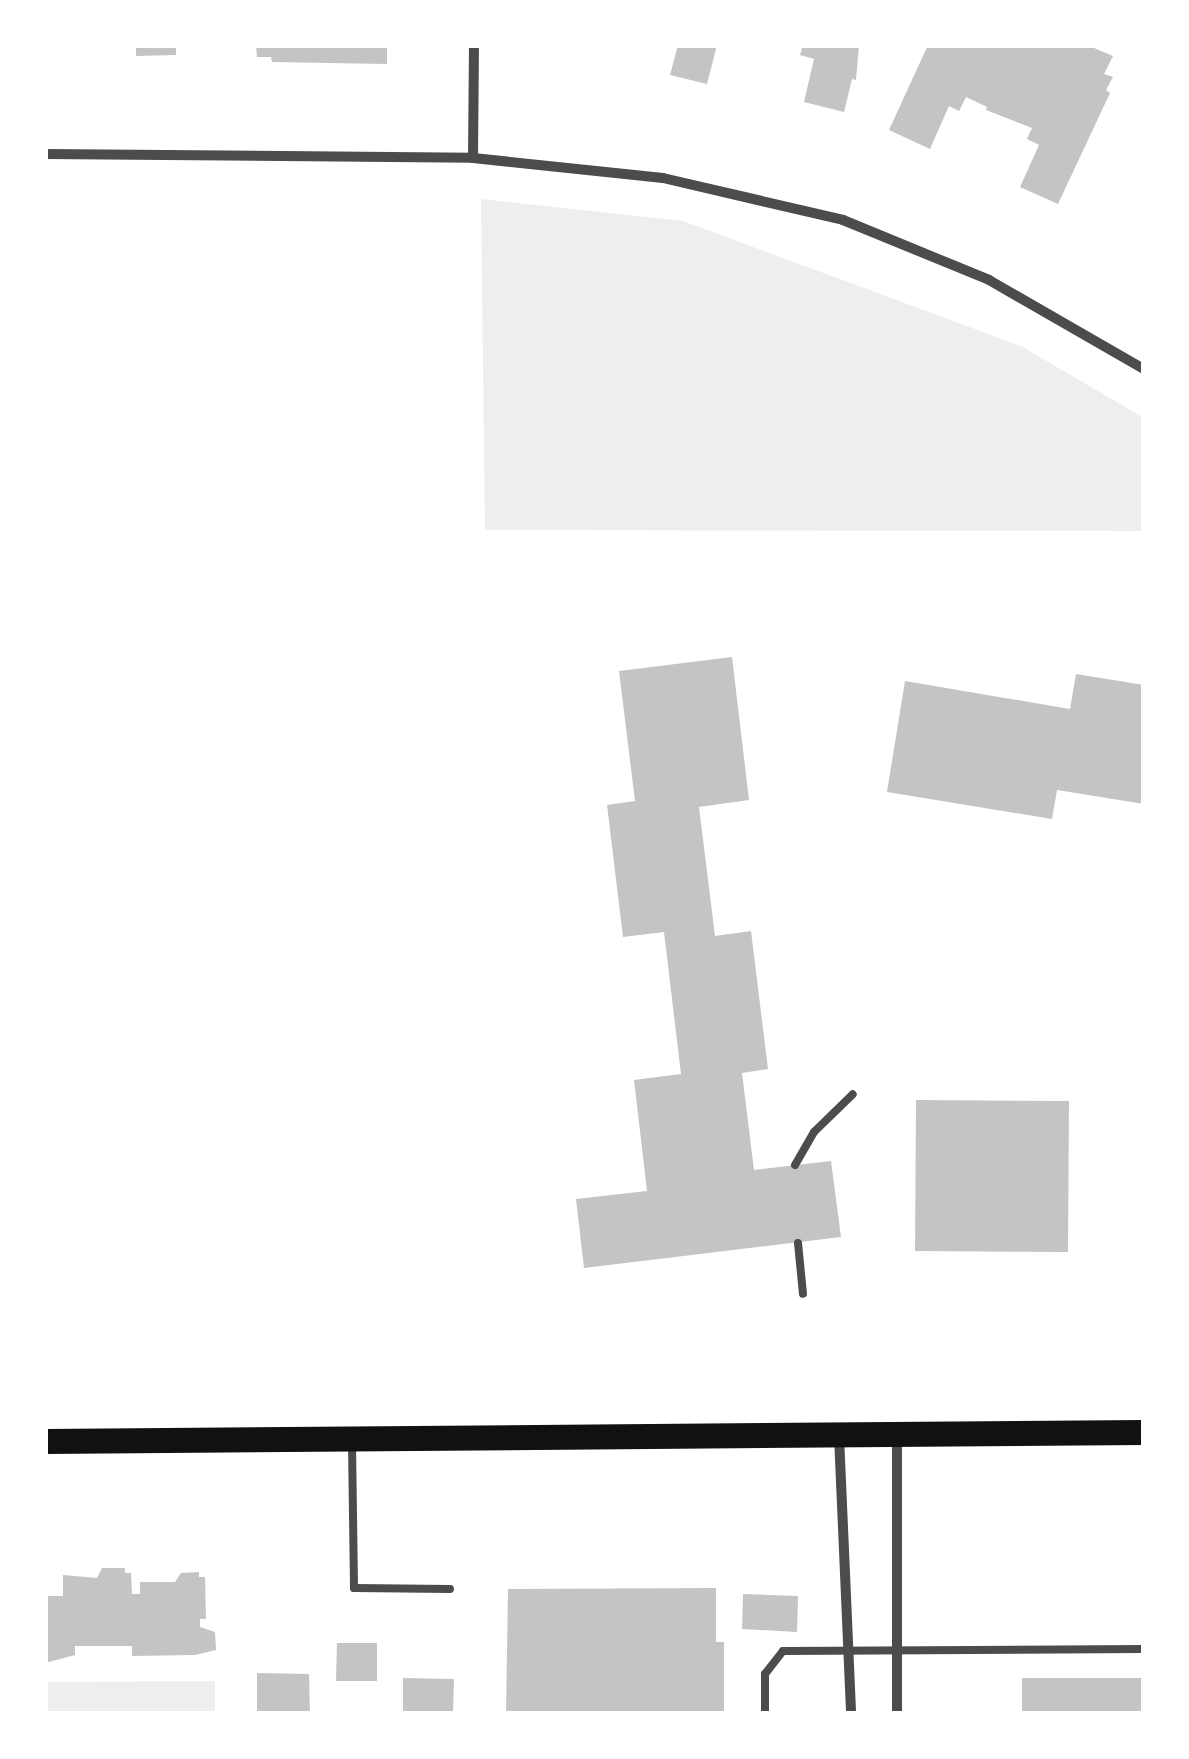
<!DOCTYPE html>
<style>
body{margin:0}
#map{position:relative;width:1189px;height:1759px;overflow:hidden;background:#fff;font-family:Ubuntu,sans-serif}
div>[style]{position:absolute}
.green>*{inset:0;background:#eee}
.building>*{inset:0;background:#c4c4c4}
.service>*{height:8px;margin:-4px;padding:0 4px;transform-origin:4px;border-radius:4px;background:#4c4c4c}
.minor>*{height:10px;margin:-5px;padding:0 5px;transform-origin:5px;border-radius:5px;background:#4c4c4c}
.primary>*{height:25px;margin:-12.5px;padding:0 12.5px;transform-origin:12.5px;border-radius:12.5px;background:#111}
span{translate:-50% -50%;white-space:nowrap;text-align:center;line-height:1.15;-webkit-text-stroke:10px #fff;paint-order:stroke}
.frame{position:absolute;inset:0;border:48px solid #fff;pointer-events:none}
</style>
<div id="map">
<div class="green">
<i style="clip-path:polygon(481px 199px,683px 221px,1021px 346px,1144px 418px,1144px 531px,485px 530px)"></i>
<i style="clip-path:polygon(215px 1681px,215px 1714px,45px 1714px,45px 1682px)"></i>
</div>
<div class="building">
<i style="clip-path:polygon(136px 45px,176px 45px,176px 55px,136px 56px)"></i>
<i style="clip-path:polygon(256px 45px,387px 45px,387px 64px,272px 62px,271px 57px,257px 57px)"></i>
<i style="clip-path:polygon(678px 45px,717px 45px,707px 84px,670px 75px)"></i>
<i style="clip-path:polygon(803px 45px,859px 45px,856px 80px,852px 79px,844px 112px,804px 102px,814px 59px,800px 55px)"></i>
<i style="clip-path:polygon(928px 45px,1087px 45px,1113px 56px,1104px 74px,1113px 77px,1106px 90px,1110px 93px,1058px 204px,1020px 187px,1039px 145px,1027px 139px,1032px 128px,986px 110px,987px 107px,966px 97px,959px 111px,949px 106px,930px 149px,889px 130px)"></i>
<i style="clip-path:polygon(732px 657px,749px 800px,699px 807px,715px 936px,751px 931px,768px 1069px,742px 1073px,754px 1170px,831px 1161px,841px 1237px,584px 1268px,576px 1199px,647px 1191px,634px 1080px,681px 1074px,664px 932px,623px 937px,607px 805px,635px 801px,619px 671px)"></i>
<i style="clip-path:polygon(1076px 674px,1144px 685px,1144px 804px,1057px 790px,1052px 819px,887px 792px,905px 681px,1070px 709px)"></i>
<i style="clip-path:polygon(916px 1100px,1069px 1101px,1068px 1252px,915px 1251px)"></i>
<i style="clip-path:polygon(102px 1568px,125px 1568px,125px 1573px,131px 1573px,132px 1594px,140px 1594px,140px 1582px,175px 1582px,181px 1573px,199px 1572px,199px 1577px,205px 1577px,206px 1619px,200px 1619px,200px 1627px,215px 1632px,216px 1650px,195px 1655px,132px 1656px,132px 1646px,75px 1646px,75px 1655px,45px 1663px,45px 1596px,63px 1596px,63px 1575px,97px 1578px)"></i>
<i style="clip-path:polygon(716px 1588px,716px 1642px,724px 1642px,724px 1714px,506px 1714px,508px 1589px)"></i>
<i style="clip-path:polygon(743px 1594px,798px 1596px,797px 1632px,742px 1629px)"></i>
<i style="clip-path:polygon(337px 1643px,377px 1643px,377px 1681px,336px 1681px)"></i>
<i style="clip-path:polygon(257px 1673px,309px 1674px,310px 1714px,257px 1714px)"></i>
<i style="clip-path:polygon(403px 1678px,454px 1679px,453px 1714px,403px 1714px)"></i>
<i style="clip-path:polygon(1022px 1678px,1144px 1678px,1144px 1714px,1022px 1714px)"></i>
</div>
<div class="service">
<i style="left:795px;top:1165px;width:38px;rotate:-60deg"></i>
<i style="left:814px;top:1132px;width:54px;rotate:-44.3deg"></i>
<i style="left:798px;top:1243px;width:51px;rotate:84.4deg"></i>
<i style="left:352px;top:1443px;width:145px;rotate:89.2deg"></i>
<i style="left:354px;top:1588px;width:96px;rotate:0.6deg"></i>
<i style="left:765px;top:1714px;width:40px;rotate:-90deg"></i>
<i style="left:765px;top:1674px;width:29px;rotate:-52deg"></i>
<i style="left:783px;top:1651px;width:361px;rotate:-0.3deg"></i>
</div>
<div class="minor">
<i style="left:45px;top:154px;width:428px;rotate:0.5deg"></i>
<i style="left:473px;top:158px;width:191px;rotate:6deg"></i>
<i style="left:663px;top:178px;width:185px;rotate:13.1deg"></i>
<i style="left:843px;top:220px;width:158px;rotate:22.3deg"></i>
<i style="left:989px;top:280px;width:179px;rotate:29.9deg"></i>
<i style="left:473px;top:158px;width:113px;rotate:-89.5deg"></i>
<i style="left:897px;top:1435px;width:279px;rotate:90deg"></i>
<i style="left:839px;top:1436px;width:278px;rotate:87.5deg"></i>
</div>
<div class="primary">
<i style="left:45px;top:1441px;width:1099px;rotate:-0.47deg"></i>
</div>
<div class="frame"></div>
</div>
